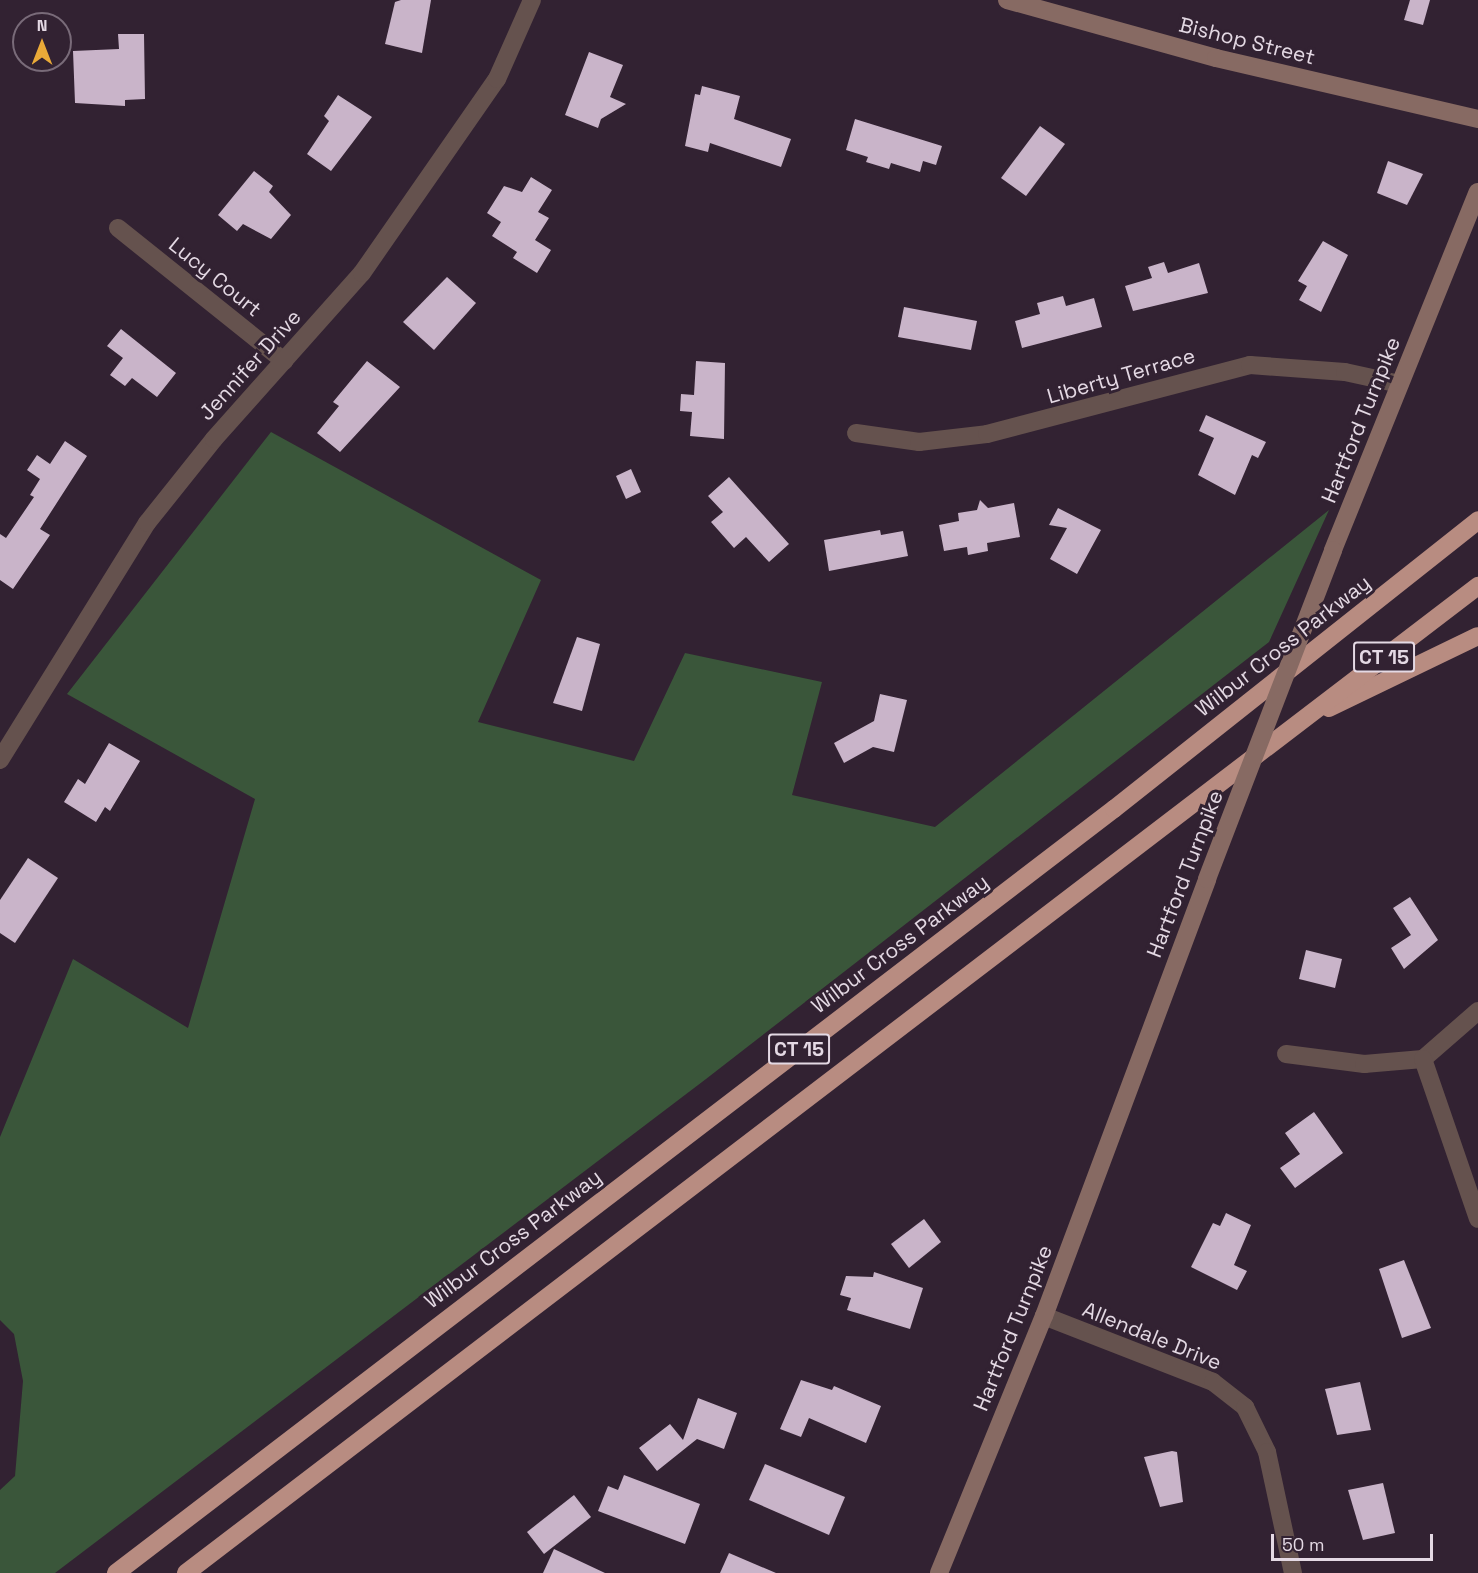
<!DOCTYPE html>
<style>
body{margin:0}
#map{position:relative;width:1478px;height:1573px;overflow:hidden;background:#322232;font-family:"Space Grotesk",sans-serif}
div>[style]{position:absolute}
.forest>*{inset:0;background:#3a563a}
.building>*{inset:0;background:#c9b4c9}
.street>*{height:18px;margin:-9px;padding:0 9px;transform-origin:9px;border-radius:9px;background:#65524e}
.secondary>*{height:18px;margin:-9px;padding:0 9px;transform-origin:9px;border-radius:9px;background:#876a63}
.highway>*{height:18px;margin:-9px;padding:0 9px;transform-origin:9px;border-radius:9px;background:#b88c81}
.secondary-bridge>*{height:18px;margin:-9px;padding:0 9px;transform-origin:9px;border-radius:9px;background:#876a63}
span{translate:-50% -50%;white-space:nowrap;text-align:center;line-height:1.15;-webkit-text-stroke:6px #322232;paint-order:stroke}
.shield-label span{padding:2px 4px;background:#322232;border:2px solid;border-radius:4px;-webkit-text-stroke-width:0}
.shield-label{font-size:20px;color:#e4d9e4;font-weight:700}
.street-label{font-size:21px;color:#e4d9e4}
.north{position:absolute;left:12px;top:12px;width:60px;height:60px;box-sizing:border-box;background:#322232;border:2px solid #796b79;border-radius:50%;rotate:0deg;font-size:16px;font-weight:700;line-height:24px;text-align:center;color:#e4d9e4}
.north::after{content:'';display:block;margin:auto;width:21px;height:27px;background:#eaaa38;clip-path:polygon(50% 0,100% 100%,50% 72%,0 100%)}
.scale{position:absolute;left:1271px;top:1534px;width:162px;height:27px;box-sizing:border-box;border:3px solid #e4d9e4;border-top:0;padding-left:8px;font-size:18px;line-height:21px;white-space:nowrap;color:#e4d9e4;-webkit-text-stroke:4px #322232;paint-order:stroke}
</style>
<div id="map">
<div class="forest">
<i style="clip-path:polygon(271px 432px,541px 580px,478px 722px,634px 761px,685px 653px,822px 682px,792px 795px,935px 827px,1329px 510px,1269px 642px,706px 1079px,55px 1573px,0 1573px,0 1490px,15px 1476px,23px 1381px,14px 1334px,0 1320px,0 1137px,73px 959px,188px 1028px,255px 799px,67px 694px)"></i>
</div>
<div class="building">
<i style="clip-path:polygon(401px 0,431px 0,422px 53px,385px 44px,395px 2px)"></i>
<i style="clip-path:polygon(1410px 0,1430px 0,1423px 25px,1404px 20px)"></i>
<i style="clip-path:polygon(118px 34px,144px 34px,145px 99px,125px 100px,125px 106px,75px 103px,73px 51px,119px 49px)"></i>
<i style="clip-path:polygon(589px 52px,623px 65px,610px 97px,626px 104px,601px 119px,598px 128px,565px 115px)"></i>
<i style="clip-path:polygon(702px 86px,740px 96px,734px 119px,791px 139px,781px 167px,710px 143px,708px 152px,685px 146px,695px 94px,700px 95px)"></i>
<i style="clip-path:polygon(338px 95px,372px 117px,331px 171px,307px 154px,329px 121px,324px 116px)"></i>
<i style="clip-path:polygon(855px 119px,942px 146px,936px 165px,923px 161px,920px 172px,891px 163px,889px 169px,866px 162px,868px 157px,846px 150px)"></i>
<i style="clip-path:polygon(1040px 126px,1065px 144px,1026px 196px,1001px 178px)"></i>
<i style="clip-path:polygon(1388px 161px,1423px 174px,1407px 205px,1377px 193px)"></i>
<i style="clip-path:polygon(254px 171px,273px 186px,269px 192px,291px 215px,271px 239px,243px 224px,237px 231px,218px 215px)"></i>
<i style="clip-path:polygon(531px 177px,552px 190px,538px 212px,549px 218px,535px 240px,551px 250px,537px 273px,513px 258px,517px 252px,492px 236px,501px 222px,487px 213px,504px 186px,522px 192px)"></i>
<i style="clip-path:polygon(1323px 241px,1348px 255px,1321px 312px,1299px 300px,1307px 286px,1298px 281px)"></i>
<i style="clip-path:polygon(1164px 262px,1168px 273px,1199px 263px,1208px 293px,1133px 311px,1125px 286px,1152px 278px,1148px 267px)"></i>
<i style="clip-path:polygon(447px 277px,476px 303px,434px 350px,403px 322px)"></i>
<i style="clip-path:polygon(1063px 296px,1066px 306px,1094px 298px,1102px 327px,1022px 348px,1015px 321px,1040px 314px,1037px 303px)"></i>
<i style="clip-path:polygon(904px 307px,977px 321px,971px 350px,898px 337px)"></i>
<i style="clip-path:polygon(121px 329px,176px 373px,157px 397px,132px 378px,125px 386px,110px 375px,123px 358px,107px 346px)"></i>
<i style="clip-path:polygon(367px 361px,400px 387px,340px 452px,317px 433px,339px 406px,333px 402px)"></i>
<i style="clip-path:polygon(696px 361px,725px 363px,724px 439px,690px 436px,692px 412px,680px 411px,681px 394px,694px 395px)"></i>
<i style="clip-path:polygon(1206px 415px,1266px 442px,1258px 458px,1252px 455px,1235px 495px,1198px 475px,1214px 438px,1199px 431px)"></i>
<i style="clip-path:polygon(65px 441px,87px 456px,40px 529px,50px 535px,13px 589px,0 580px,0 534px,6px 538px,34px 497px,30px 495px,40px 479px,27px 470px,37px 455px,50px 464px)"></i>
<i style="clip-path:polygon(631px 469px,641px 492px,626px 499px,616px 476px)"></i>
<i style="clip-path:polygon(729px 477px,789px 544px,769px 562px,746px 537px,734px 548px,711px 522px,723px 512px,708px 496px)"></i>
<i style="clip-path:polygon(980px 500px,988px 508px,1014px 503px,1020px 537px,987px 543px,988px 551px,968px 555px,967px 547px,944px 551px,939px 525px,959px 521px,958px 513px,977px 510px)"></i>
<i style="clip-path:polygon(1058px 508px,1101px 530px,1077px 574px,1050px 559px,1067px 528px,1049px 525px)"></i>
<i style="clip-path:polygon(880px 530px,881px 535px,903px 531px,908px 556px,829px 571px,824px 540px)"></i>
<i style="clip-path:polygon(577px 637px,600px 644px,582px 711px,553px 703px)"></i>
<i style="clip-path:polygon(880px 694px,907px 700px,894px 752px,873px 747px,844px 763px,834px 743px,874px 721px)"></i>
<i style="clip-path:polygon(109px 743px,140px 761px,110px 811px,105px 807px,96px 822px,64px 802px,78px 779px,85px 784px)"></i>
<i style="clip-path:polygon(28px 858px,58px 878px,15px 943px,0 933px,0 900px)"></i>
<i style="clip-path:polygon(1410px 897px,1438px 940px,1404px 969px,1391px 948px,1411px 935px,1393px 908px)"></i>
<i style="clip-path:polygon(1306px 950px,1342px 959px,1335px 988px,1299px 979px)"></i>
<i style="clip-path:polygon(1314px 1112px,1343px 1153px,1295px 1188px,1280px 1168px,1300px 1154px,1285px 1133px)"></i>
<i style="clip-path:polygon(1226px 1213px,1251px 1225px,1234px 1265px,1247px 1271px,1237px 1290px,1191px 1267px,1213px 1223px,1220px 1226px)"></i>
<i style="clip-path:polygon(924px 1219px,941px 1242px,909px 1268px,891px 1244px)"></i>
<i style="clip-path:polygon(1404px 1260px,1431px 1328px,1402px 1338px,1379px 1269px)"></i>
<i style="clip-path:polygon(874px 1272px,923px 1288px,910px 1329px,847px 1310px,851px 1298px,840px 1295px,846px 1276px,873px 1277px)"></i>
<i style="clip-path:polygon(801px 1380px,832px 1390px,834px 1386px,881px 1406px,866px 1443px,809px 1418px,801px 1437px,780px 1429px)"></i>
<i style="clip-path:polygon(1360px 1382px,1371px 1430px,1337px 1435px,1325px 1389px)"></i>
<i style="clip-path:polygon(698px 1398px,737px 1413px,724px 1449px,697px 1439px,657px 1471px,639px 1448px,670px 1424px,683px 1440px)"></i>
<i style="clip-path:polygon(1172px 1451px,1177px 1452px,1183px 1502px,1160px 1507px,1144px 1457px)"></i>
<i style="clip-path:polygon(765px 1464px,845px 1497px,829px 1535px,749px 1500px)"></i>
<i style="clip-path:polygon(624px 1475px,700px 1504px,685px 1544px,598px 1511px,608px 1486px,618px 1490px)"></i>
<i style="clip-path:polygon(1383px 1483px,1395px 1533px,1363px 1540px,1348px 1490px)"></i>
<i style="clip-path:polygon(574px 1495px,591px 1517px,544px 1554px,527px 1532px)"></i>
<i style="clip-path:polygon(554px 1549px,605px 1573px,543px 1573px)"></i>
<i style="clip-path:polygon(729px 1553px,776px 1573px,720px 1573px)"></i>
</div>
<div class="street">
<i style="left:118px;top:228px;width:213px;rotate:38.7deg"></i>
<i style="left:856px;top:433px;width:64px;rotate:8.1deg"></i>
<i style="left:919px;top:442px;width:68px;rotate:-6.7deg"></i>
<i style="left:987px;top:434px;width:272px;rotate:-14.7deg"></i>
<i style="left:1250px;top:365px;width:95px;rotate:4.2deg"></i>
<i style="left:1345px;top:372px;width:56px;rotate:12.3deg"></i>
<i style="left:0;top:760px;width:279px;rotate:-58.2deg"></i>
<i style="left:147px;top:523px;width:107px;rotate:-51.4deg"></i>
<i style="left:214px;top:439px;width:222px;rotate:-48.3deg"></i>
<i style="left:362px;top:273px;width:236px;rotate:-55.2deg"></i>
<i style="left:497px;top:79px;width:86px;rotate:-66.1deg"></i>
<i style="left:1286px;top:1054px;width:79px;rotate:7.3deg"></i>
<i style="left:1364px;top:1064px;width:59px;rotate:-4.8deg"></i>
<i style="left:1423px;top:1059px;width:73px;rotate:-41.1deg"></i>
<i style="left:1423px;top:1059px;width:169px;rotate:71deg"></i>
<i style="left:1044px;top:1316px;width:181px;rotate:21.3deg"></i>
<i style="left:1213px;top:1382px;width:41px;rotate:38deg"></i>
<i style="left:1245px;top:1407px;width:50px;rotate:63.9deg"></i>
<i style="left:1267px;top:1452px;width:124px;rotate:77.9deg"></i>
</div>
<div class="secondary">
<i style="left:1007px;top:0;width:217px;rotate:15.5deg"></i>
<i style="left:1216px;top:58px;width:269px;rotate:13.1deg"></i>
<i style="left:1333px;top:550px;width:386px;rotate:-68deg"></i>
<i style="left:939px;top:1573px;width:278px;rotate:-67.8deg"></i>
<i style="left:1044px;top:1316px;width:466px;rotate:-69.5deg"></i>
</div>
<div class="highway">
<i style="left:1329px;top:708px;width:165px;rotate:-25.8deg"></i>
<i style="left:116px;top:1573px;width:1257px;rotate:-37.44deg"></i>
<i style="left:1114px;top:809px;width:465px;rotate:-38.4deg"></i>
<i style="left:186px;top:1573px;width:1626px;rotate:-37.38deg"></i>
</div>
<div class="secondary-bridge">
<i style="left:1207px;top:879px;width:352px;rotate:-69deg"></i>
</div>
<div class="shield-label">
<span style="left:1384px;top:657px">CT 15</span>
<span style="left:799px;top:1049px">CT 15</span>
</div>
<div class="street-label">
<span style="left:1247px;top:41px;rotate:14deg">Bishop Street</span>
<span style="left:215px;top:277px;rotate:39deg">Lucy Court</span>
<span style="left:250px;top:365px;rotate:-48deg">Jennifer Drive</span>
<span style="left:1121px;top:376px;rotate:-16deg">Liberty Terrace</span>
<span style="left:1361px;top:420px;rotate:-68deg">Hartford Turnpike</span>
<span style="left:1283px;top:646px;rotate:-38deg">Wilbur Cross Parkway</span>
<span style="left:1185px;top:874px;rotate:-69deg">Hartford Turnpike</span>
<span style="left:900px;top:944px;rotate:-37deg">Wilbur Cross Parkway</span>
<span style="left:513px;top:1239px;rotate:-37deg">Wilbur Cross Parkway</span>
<span style="left:1013px;top:1328px;rotate:-68deg">Hartford Turnpike</span>
<span style="left:1152px;top:1336px;rotate:22deg">Allendale Drive</span>
</div>
<div class="north">N</div>
<div class="scale">50 m</div>
</div>
